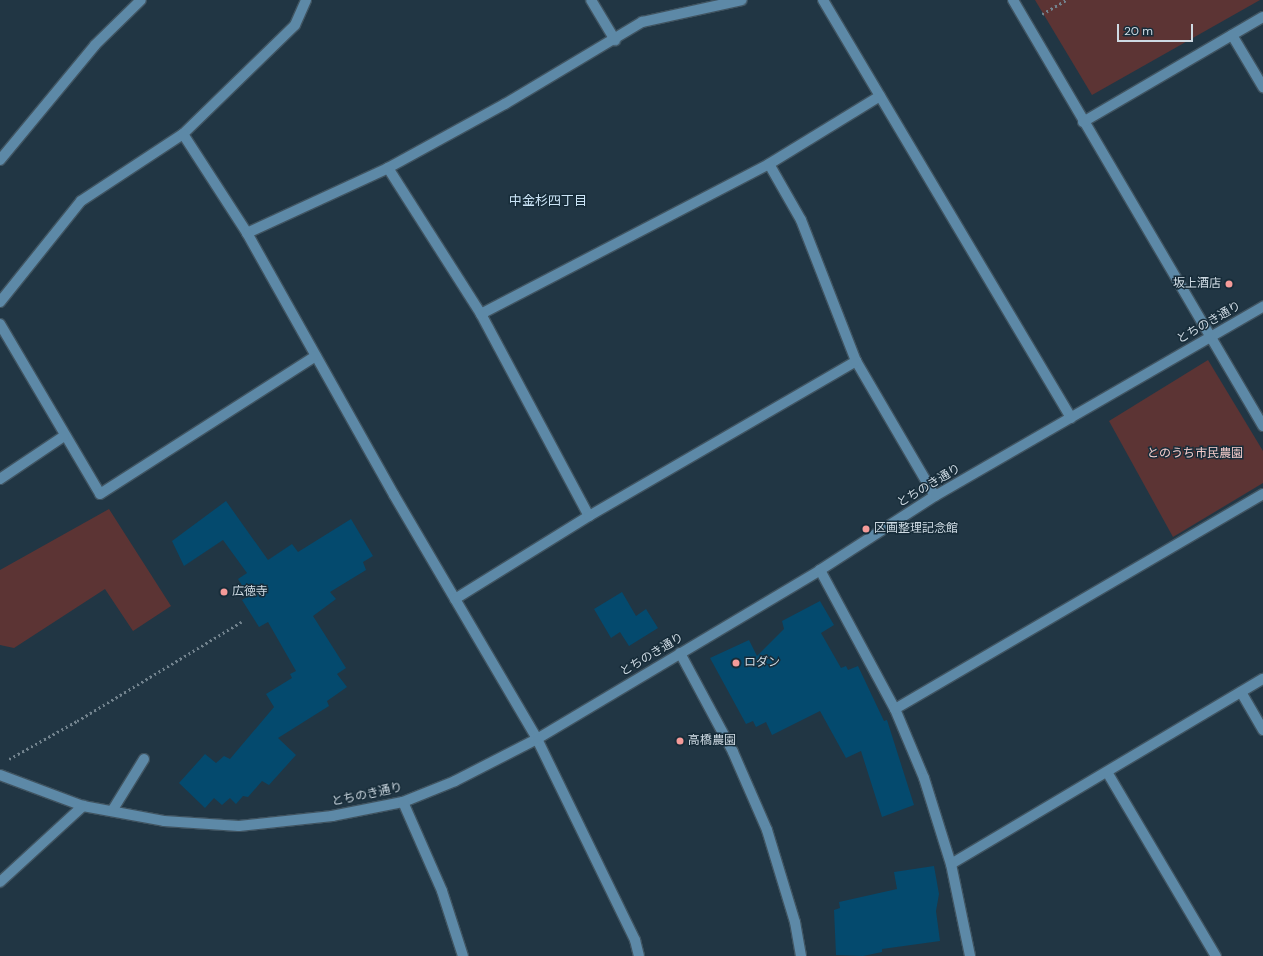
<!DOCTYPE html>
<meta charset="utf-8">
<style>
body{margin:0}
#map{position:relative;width:1263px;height:956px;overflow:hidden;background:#213644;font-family:"DM Sans","Noto Sans JP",sans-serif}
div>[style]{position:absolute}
.green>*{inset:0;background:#5c3434}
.building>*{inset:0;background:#044a6e}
.path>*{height:2.5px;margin-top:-1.25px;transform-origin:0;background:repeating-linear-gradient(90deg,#73848f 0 2px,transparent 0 5px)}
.roads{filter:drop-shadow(1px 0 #405461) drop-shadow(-1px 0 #405461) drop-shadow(0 1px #405461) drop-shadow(0 -1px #405461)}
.minor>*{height:10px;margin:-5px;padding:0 5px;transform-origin:5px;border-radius:5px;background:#5d89a7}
.dots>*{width:11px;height:11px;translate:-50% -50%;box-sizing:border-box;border:2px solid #172c39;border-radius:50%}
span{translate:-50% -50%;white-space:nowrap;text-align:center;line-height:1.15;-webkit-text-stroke:3px #172c39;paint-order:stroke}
.poi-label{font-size:12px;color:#cedae3}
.right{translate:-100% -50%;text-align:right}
.left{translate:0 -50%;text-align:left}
.street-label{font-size:12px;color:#cedae3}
.park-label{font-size:12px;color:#f6cdcc}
.neighbourhood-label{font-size:13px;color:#cce5f7}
.scale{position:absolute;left:1117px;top:24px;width:76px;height:18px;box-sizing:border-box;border:2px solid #cedae3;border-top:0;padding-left:5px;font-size:12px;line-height:14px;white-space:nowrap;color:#cedae3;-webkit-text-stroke:3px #172c39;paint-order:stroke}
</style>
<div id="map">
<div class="green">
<i style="clip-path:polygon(1035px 0,1260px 0,1092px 95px)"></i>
<i style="clip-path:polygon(1208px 360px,1263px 451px,1263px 483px,1173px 537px,1109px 421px)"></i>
<i style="clip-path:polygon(109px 509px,171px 606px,133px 631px,105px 589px,14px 648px,0 645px,0 570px)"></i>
</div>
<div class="building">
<i style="clip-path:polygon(226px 501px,268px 560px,292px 544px,298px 552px,351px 519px,373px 556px,363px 562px,366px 570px,330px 592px,336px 599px,313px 616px,346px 668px,337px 674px,347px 687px,327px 701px,329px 706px,278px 738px,296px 755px,269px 785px,262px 781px,248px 797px,243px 796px,236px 804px,230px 798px,222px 805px,214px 798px,205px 808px,179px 783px,205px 754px,216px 763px,224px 756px,230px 759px,274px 707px,266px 694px,292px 678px,290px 674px,296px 671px,268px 622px,259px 627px,242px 600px,249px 596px,238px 579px,247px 573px,223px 540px,184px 566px,172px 541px)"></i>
<i style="clip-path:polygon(622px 592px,636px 616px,646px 609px,658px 628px,629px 646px,620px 632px,611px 638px,594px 609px)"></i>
<i style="clip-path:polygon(820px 601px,834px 625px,821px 633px,841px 668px,846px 666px,848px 670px,858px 666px,884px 721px,887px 720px,914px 805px,882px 817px,861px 751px,846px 758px,820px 711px,772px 735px,766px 722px,756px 727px,753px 721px,746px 724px,710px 658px,749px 640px,757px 656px,784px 629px,782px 621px)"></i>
<i style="clip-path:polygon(934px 866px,939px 894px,936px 911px,940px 941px,882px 949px,882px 952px,863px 956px,836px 955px,834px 910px,840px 908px,839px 902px,897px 889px,894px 872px)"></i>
</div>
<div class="path">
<i style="left:1042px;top:14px;width:28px;rotate:-30deg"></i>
<i style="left:9px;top:759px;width:78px;rotate:-29.2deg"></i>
<i style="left:77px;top:721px;width:192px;rotate:-31.1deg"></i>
</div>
<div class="roads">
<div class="minor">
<i style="left:591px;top:0;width:47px;rotate:59deg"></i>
<i style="left:823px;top:0;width:486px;rotate:59.3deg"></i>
<i style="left:1013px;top:0;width:494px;rotate:59.6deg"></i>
<i style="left:1232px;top:35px;width:61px;rotate:59.2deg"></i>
<i style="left:1083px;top:122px;width:208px;rotate:-30.3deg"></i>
<i style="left:183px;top:134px;width:156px;rotate:-44.2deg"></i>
<i style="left:295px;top:25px;width:27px;rotate:-66deg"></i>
<i style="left:0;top:160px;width:149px;rotate:-50.4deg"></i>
<i style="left:95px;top:45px;width:64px;rotate:-44.4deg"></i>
<i style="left:388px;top:168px;width:173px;rotate:57.5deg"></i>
<i style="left:481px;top:314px;width:229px;rotate:61.9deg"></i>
<i style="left:247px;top:233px;width:155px;rotate:-24.7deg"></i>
<i style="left:388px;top:168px;width:133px;rotate:-28.7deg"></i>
<i style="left:505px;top:104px;width:160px;rotate:-30.9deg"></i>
<i style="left:642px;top:22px;width:102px;rotate:-12.4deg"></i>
<i style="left:0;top:302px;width:129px;rotate:-51.3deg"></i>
<i style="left:81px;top:201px;width:122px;rotate:-33.3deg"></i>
<i style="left:183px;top:134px;width:118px;rotate:57.1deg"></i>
<i style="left:247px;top:233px;width:300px;rotate:60.7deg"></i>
<i style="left:394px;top:495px;width:283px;rotate:59.6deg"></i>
<i style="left:537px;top:739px;width:224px;rotate:64deg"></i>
<i style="left:635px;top:940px;width:16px;rotate:76deg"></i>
<i style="left:481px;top:314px;width:325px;rotate:-27.5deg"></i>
<i style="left:769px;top:164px;width:130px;rotate:-31.5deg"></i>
<i style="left:0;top:324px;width:197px;rotate:59.5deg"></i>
<i style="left:100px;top:494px;width:256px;rotate:-32.6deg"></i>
<i style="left:856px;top:361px;width:156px;rotate:59.7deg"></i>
<i style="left:0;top:479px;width:77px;rotate:-33.9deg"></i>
<i style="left:820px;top:570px;width:158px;rotate:61.7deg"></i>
<i style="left:895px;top:709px;width:75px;rotate:67.2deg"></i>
<i style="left:924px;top:778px;width:90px;rotate:72.6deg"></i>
<i style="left:951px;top:864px;width:94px;rotate:78.3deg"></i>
<i style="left:455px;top:599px;width:158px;rotate:-31.8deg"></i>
<i style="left:589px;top:516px;width:309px;rotate:-30.1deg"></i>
<i style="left:856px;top:361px;width:151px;rotate:-111.3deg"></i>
<i style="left:801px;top:220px;width:64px;rotate:-119.7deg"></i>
<i style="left:680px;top:653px;width:112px;rotate:61.8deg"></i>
<i style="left:733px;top:752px;width:85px;rotate:66.4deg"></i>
<i style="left:767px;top:830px;width:96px;rotate:73.1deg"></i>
<i style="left:795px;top:922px;width:35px;rotate:80deg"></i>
<i style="left:1241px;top:692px;width:44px;rotate:59.9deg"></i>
<i style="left:895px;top:709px;width:426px;rotate:-30.3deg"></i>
<i style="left:1107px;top:772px;width:214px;rotate:59.4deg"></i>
<i style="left:0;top:775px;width:89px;rotate:20.5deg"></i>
<i style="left:83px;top:806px;width:82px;rotate:10.5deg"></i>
<i style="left:164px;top:821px;width:75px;rotate:3.8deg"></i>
<i style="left:239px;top:826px;width:94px;rotate:-6.1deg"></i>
<i style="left:332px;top:816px;width:72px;rotate:-11.2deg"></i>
<i style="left:403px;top:802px;width:56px;rotate:-22deg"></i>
<i style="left:455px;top:781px;width:92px;rotate:-27.1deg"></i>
<i style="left:537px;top:739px;width:330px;rotate:-30.8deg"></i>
<i style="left:820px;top:570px;width:137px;rotate:-32.8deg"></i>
<i style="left:935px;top:496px;width:379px;rotate:-30deg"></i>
<i style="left:403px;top:802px;width:97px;rotate:66.3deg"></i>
<i style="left:442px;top:891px;width:68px;rotate:72.1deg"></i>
<i style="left:112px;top:811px;width:61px;rotate:-58.4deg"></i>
<i style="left:951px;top:864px;width:363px;rotate:-30.7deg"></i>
<i style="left:0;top:882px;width:113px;rotate:-42.5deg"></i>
</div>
</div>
<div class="dots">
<i style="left:1229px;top:284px;background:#f59b99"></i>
<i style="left:866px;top:529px;background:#f59b99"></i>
<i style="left:224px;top:592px;background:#f59b99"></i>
<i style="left:736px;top:663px;background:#f59b99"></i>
<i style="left:680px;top:741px;background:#f59b99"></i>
</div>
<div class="poi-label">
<span class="right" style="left:1221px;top:284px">坂上酒店</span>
<span class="left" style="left:874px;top:529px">区画整理記念館</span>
<span class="left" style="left:232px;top:592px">広徳寺</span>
<span class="left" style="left:744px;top:663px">ロダン</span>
<span class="left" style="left:688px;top:741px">高橋農園</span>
</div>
<div class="street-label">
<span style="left:1209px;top:323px;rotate:-30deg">とちのき通り</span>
<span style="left:929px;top:486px;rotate:-31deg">とちのき通り</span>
<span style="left:652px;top:655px;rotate:-31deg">とちのき通り</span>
<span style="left:367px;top:795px;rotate:-12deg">とちのき通り</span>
</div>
<div class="park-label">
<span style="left:1195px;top:454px">とのうち市民農園</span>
</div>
<div class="neighbourhood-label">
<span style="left:548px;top:201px">中金杉四丁目</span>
</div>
<div class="scale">20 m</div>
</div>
